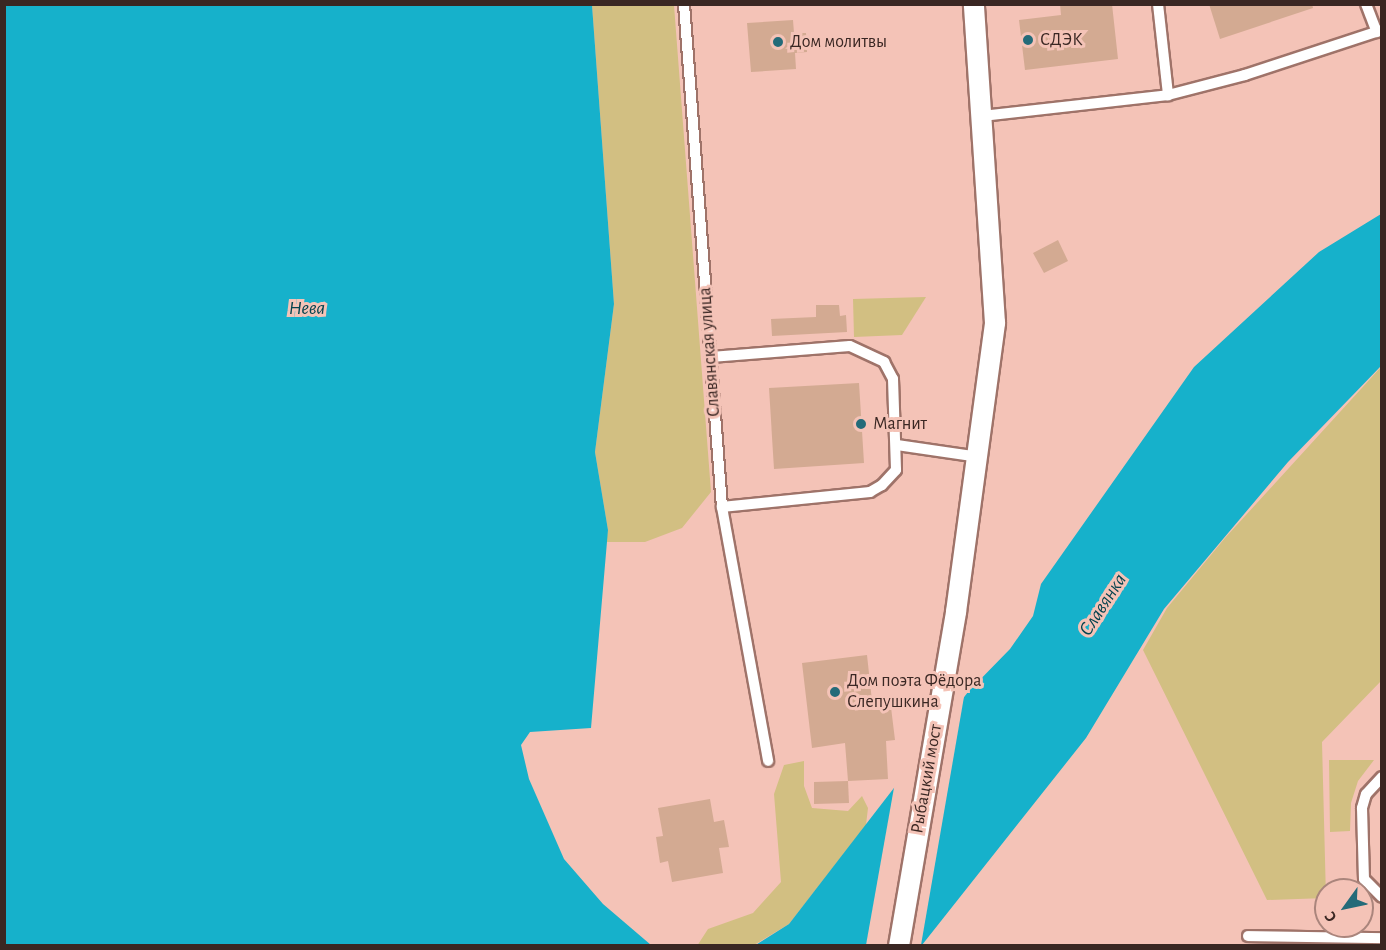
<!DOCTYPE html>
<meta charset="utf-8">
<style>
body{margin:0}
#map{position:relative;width:1386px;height:950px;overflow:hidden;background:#f4c3b7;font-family:"Alegreya Sans",sans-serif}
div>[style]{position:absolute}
.green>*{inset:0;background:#d2bf82}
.water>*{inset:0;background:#16b1cb}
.pier>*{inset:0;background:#f4c3b7}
.building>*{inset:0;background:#d3aa92}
.roads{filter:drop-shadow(2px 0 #9f7369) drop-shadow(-2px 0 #9f7369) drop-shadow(0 2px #9f7369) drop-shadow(0 -2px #9f7369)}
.service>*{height:10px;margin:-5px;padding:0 5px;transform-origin:5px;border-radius:5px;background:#fff}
.minor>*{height:20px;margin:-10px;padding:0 10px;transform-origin:10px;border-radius:10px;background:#fff}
.dots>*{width:16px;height:16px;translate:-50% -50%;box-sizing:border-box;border:3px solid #f4c3b7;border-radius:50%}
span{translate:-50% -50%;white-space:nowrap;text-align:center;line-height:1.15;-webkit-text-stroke:6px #f4c3b7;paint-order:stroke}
.poi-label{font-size:18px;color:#3a2723}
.left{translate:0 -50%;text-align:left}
.street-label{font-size:18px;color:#3a2723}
.water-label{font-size:20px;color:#05434e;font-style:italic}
.frame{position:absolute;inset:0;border:6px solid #3a2723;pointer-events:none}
.north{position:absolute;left:1314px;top:878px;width:60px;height:60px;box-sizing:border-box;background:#f4c3b7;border:2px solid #aa857c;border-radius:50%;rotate:237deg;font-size:16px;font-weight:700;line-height:24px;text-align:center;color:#3a2723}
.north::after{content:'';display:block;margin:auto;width:21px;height:27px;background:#246b79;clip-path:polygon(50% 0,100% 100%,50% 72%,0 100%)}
</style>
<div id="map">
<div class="green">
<i style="clip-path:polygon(592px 5px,674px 5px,711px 492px,682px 528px,645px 542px,606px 542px,608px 530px,595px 452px,614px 304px)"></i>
<i style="clip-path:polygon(926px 297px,902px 335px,854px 337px,853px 299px)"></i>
<i style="clip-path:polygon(1381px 367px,1381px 681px,1322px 742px,1326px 898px,1267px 900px,1143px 650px,1167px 608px,1225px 538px)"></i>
<i style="clip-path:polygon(1329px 760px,1374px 760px,1358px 781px,1351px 803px,1350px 831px,1330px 832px)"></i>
<i style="clip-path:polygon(804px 761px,804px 786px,812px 808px,848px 811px,862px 796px,868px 808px,866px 825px,789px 924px,754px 945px,697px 946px,708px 929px,753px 913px,781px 882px,774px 794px,784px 765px)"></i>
</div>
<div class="water">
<i style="clip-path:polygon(5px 4px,592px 5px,614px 304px,595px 452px,608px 530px,591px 728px,530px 732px,521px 745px,529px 779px,564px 859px,603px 904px,651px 945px,5px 945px)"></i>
<i style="clip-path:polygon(1381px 214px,1381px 366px,1288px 462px,1164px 609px,1086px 738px,922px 945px,754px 946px,789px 924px,968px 692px,1010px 649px,1033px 616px,1041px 584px,1194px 367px,1319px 252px)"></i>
</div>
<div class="pier">
<i style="clip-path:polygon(965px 691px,921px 945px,866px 945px,895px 782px)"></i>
</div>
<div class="building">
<i style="clip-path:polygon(1060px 4px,1112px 4px,1118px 59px,1025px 70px,1019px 20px,1061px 15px)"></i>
<i style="clip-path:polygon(1209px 4px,1312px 4px,1313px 8px,1220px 39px)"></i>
<i style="clip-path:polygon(793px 20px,794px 33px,806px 33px,807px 52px,795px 53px,796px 69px,751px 72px,747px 23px)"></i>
<i style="clip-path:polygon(1058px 240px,1068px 261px,1044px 273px,1033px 253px)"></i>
<i style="clip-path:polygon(816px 305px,839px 305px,840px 316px,846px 315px,847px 332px,772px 336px,771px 319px,816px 317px)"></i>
<i style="clip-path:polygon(859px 383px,864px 463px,774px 469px,769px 388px)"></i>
<i style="clip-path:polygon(867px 655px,872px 701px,890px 699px,895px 740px,886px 741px,888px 779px,848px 781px,845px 743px,812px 748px,802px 663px)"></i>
<i style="clip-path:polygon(848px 781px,849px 803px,814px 804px,814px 782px)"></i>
<i style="clip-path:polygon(710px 799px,714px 822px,724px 820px,729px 847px,719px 848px,723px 873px,672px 882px,668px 861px,660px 863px,656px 837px,663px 836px,658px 808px)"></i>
</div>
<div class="roads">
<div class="service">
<i style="left:684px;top:4px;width:504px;rotate:85.68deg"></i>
<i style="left:722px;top:507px;width:258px;rotate:79.7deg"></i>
<i style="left:1158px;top:4px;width:92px;rotate:83.7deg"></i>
<i style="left:1366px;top:4px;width:30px;rotate:69deg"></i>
<i style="left:982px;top:116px;width:187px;rotate:-6.4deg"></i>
<i style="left:1168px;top:95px;width:80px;rotate:-14.6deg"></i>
<i style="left:1245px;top:75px;width:144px;rotate:-18.2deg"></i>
<i style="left:711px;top:357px;width:139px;rotate:-4.5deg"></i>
<i style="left:850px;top:346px;width:38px;rotate:25deg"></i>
<i style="left:884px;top:362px;width:19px;rotate:62deg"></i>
<i style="left:893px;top:379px;width:91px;rotate:88.1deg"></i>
<i style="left:896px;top:470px;width:21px;rotate:133deg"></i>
<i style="left:882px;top:485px;width:14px;rotate:150deg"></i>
<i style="left:870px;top:492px;width:149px;rotate:174.2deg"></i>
<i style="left:897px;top:445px;width:83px;rotate:8.3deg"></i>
<i style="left:1382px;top:777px;width:23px;rotate:133deg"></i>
<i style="left:1366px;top:794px;width:15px;rotate:106deg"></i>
<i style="left:1362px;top:808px;width:71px;rotate:88.4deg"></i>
<i style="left:1364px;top:879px;width:25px;rotate:45deg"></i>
<i style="left:1248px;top:936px;width:134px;rotate:0.9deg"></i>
</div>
<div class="minor">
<i style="left:899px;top:946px;width:339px;rotate:-80.3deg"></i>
<i style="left:956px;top:612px;width:292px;rotate:-82.3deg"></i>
<i style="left:995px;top:323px;width:320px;rotate:-93.8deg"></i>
</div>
</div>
<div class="dots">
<i style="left:1028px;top:40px;background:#246b79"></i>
<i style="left:778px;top:42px;background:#246b79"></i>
<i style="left:861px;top:424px;background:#246b79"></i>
<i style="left:835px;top:692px;background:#246b79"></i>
</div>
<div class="poi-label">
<span class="left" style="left:1040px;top:40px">СДЭК</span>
<span class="left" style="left:790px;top:42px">Дом молитвы</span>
<span class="left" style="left:873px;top:424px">Магнит</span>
<span class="left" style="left:847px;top:692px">Дом поэта Фёдора<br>Слепушкина</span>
</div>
<div class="street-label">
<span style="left:710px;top:352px;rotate:-94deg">Славянская улица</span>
<span style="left:927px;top:779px;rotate:-80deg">Рыбацкий мост</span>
</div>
<div class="water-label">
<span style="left:307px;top:308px">Нева</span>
<span style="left:1103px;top:605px;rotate:-57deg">Славянка</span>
</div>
<div class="frame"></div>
<div class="north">С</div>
</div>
